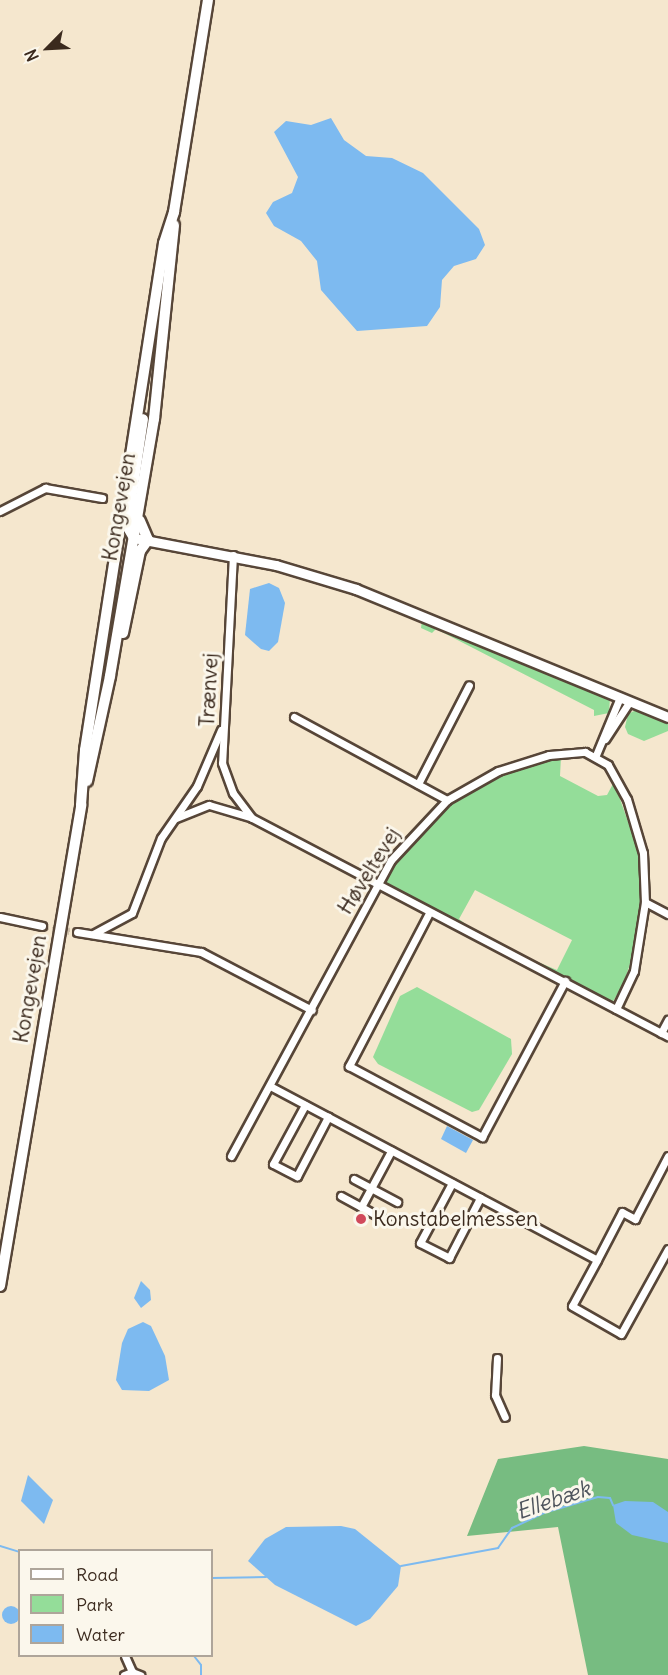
<!DOCTYPE html>
<meta charset="utf-8">
<style>
body{margin:0}
#map{position:relative;width:668px;height:1675px;overflow:hidden;background:#f5e7ce;font-family:Delius,sans-serif}
div>[style]{position:absolute}
.green>*{inset:0;background:#94dd99}
.forest>*{inset:0;background:#77bc81}
.water>*{inset:0;background:#7dbaf0}
.round{border-radius:50%}
.stream>*{height:2px;margin:-1px;padding:0 1px;transform-origin:1px;border-radius:1px;background:#7dbaf0}
.minor-tunnel>*{height:7px;margin-top:-3.5px;transform-origin:0;background:repeating-linear-gradient(90deg,#d0c1ab 0 7px,transparent 0 10.5px)}
.roads{filter:drop-shadow(2px 0 #574638) drop-shadow(-2px 0 #574638) drop-shadow(0 2px #574638) drop-shadow(0 -2px #574638)}
.minor>*{height:7px;margin:-3.5px;padding:0 3.5px;transform-origin:3.5px;border-radius:3.5px;background:#fff}
.tertiary>*{height:9px;margin:-4.5px;padding:0 4.5px;transform-origin:4.5px;border-radius:4.5px;background:#fff}
.secondary>*{height:10px;margin:-5px;padding:0 5px;transform-origin:5px;border-radius:5px;background:#fff}
.dots>*{width:16px;height:16px;translate:-50% -50%;box-sizing:border-box;border:3px solid #fbf7ec;border-radius:50%}
span{translate:-50% -50%;white-space:nowrap;text-align:center;line-height:1.15;-webkit-text-stroke:6px #fbf7ec;paint-order:stroke}
.street-label{font-size:21px;color:#3b2a1e}
.poi-label{font-size:21px;color:#3b2a1e}
.left{translate:0 -50%;text-align:left}
.water-label{font-size:22px;color:#4f555d;font-style:italic}
.legend{position:absolute;left:18px;top:1549px;width:195px;height:108px;box-sizing:border-box;background:#fbf7ec;border:2px solid #aea59a;margin:0;padding:8px 10px;list-style:none;font-size:18px;color:#3b2a1e}
.legend li{display:flex;align-items:center;gap:12px;height:30px}
.legend b{width:30px;border:2px solid #aea59a}
.north{position:absolute;left:18px;top:18px;width:60px;height:60px;-webkit-text-stroke:4px #fbf7ec;paint-order:stroke;rotate:246deg;font-size:16px;font-weight:700;line-height:24px;text-align:center;color:#3b2a1e}
.north::after{content:'';display:block;margin:auto;width:21px;height:27px;background:#3b2a1e;clip-path:polygon(50% 0,100% 100%,50% 72%,0 100%)}
</style>
<div id="map">
<div class="green">
<i style="clip-path:polygon(422px 620px,610px 698px,609px 713px,594px 716px,594px 710px,436px 629px,432px 633px,421px 628px)"></i>
<i style="clip-path:polygon(636px 710px,668px 721px,668px 731px,644px 741px,628px 734px,625px 727px,628px 714px)"></i>
<i style="clip-path:polygon(561px 757px,560px 776px,598px 796px,607px 795px,614px 782px,638px 850px,642px 894px,638px 940px,623px 985px,612px 1003px,521px 955px,557px 970px,572px 940px,475px 890px,459px 919px,476px 932px,385px 883px,406px 846px,457px 798px,523px 765px)"></i>
<i style="clip-path:polygon(417px 987px,511px 1039px,512px 1054px,479px 1110px,472px 1112px,378px 1064px,373px 1057px,400px 996px)"></i>
</div>
<div class="forest">
<i style="clip-path:polygon(584px 1446px,668px 1459px,668px 1675px,588px 1675px,558px 1527px,467px 1536px,498px 1459px)"></i>
</div>
<div class="water">
<i style="clip-path:polygon(331px 118px,344px 140px,366px 156px,392px 158px,423px 173px,479px 229px,485px 245px,476px 259px,454px 266px,442px 280px,440px 307px,427px 326px,357px 331px,321px 290px,317px 261px,301px 241px,274px 226px,266px 213px,273px 202px,292px 193px,298px 177px,274px 132px,286px 121px,311px 125px)"></i>
<i style="clip-path:polygon(269px 583px,279px 588px,285px 603px,278px 642px,269px 651px,261px 649px,245px 635px,250px 589px)"></i>
<i style="clip-path:polygon(447px 1126px,473px 1140px,466px 1153px,441px 1139px)"></i>
<i style="clip-path:polygon(141px 1281px,150px 1290px,151px 1300px,141px 1308px,134px 1298px)"></i>
<i style="clip-path:polygon(143px 1322px,151px 1326px,165px 1356px,169px 1380px,149px 1391px,122px 1390px,116px 1380px,122px 1343px,128px 1329px)"></i>
<i style="clip-path:polygon(28px 1475px,53px 1500px,44px 1524px,21px 1501px)"></i>
<i style="clip-path:polygon(625px 1501px,653px 1502px,668px 1512px,668px 1543px,632px 1535px,616px 1523px,613px 1505px)"></i>
<i style="clip-path:polygon(341px 1526px,355px 1529px,401px 1566px,398px 1586px,370px 1619px,356px 1626px,275px 1585px,248px 1561px,265px 1539px,286px 1527px)"></i>
<i class="round" style="left:2px;top:1606px;width:18px;height:18px"></i>
</div>
<div class="stream">
<i style="left:0;top:1546px;width:21px;rotate:17deg"></i>
<i style="left:401px;top:1566px;width:99px;rotate:-10.5deg"></i>
<i style="left:498px;top:1548px;width:24px;rotate:-55deg"></i>
<i style="left:512px;top:1528px;width:38px;rotate:-25deg"></i>
<i style="left:547px;top:1512px;width:53px;rotate:-16.4deg"></i>
<i style="left:598px;top:1497px;width:12px;rotate:5deg"></i>
<i style="left:610px;top:1498px;width:8px;rotate:67deg"></i>
<i style="left:212px;top:1578px;width:54px;rotate:-1.1deg"></i>
<i style="left:194px;top:1656px;width:11px;rotate:52deg"></i>
<i style="left:201px;top:1665px;width:10px;rotate:90deg"></i>
</div>
<div class="minor-tunnel">
<i style="left:42px;top:926px;width:36px;rotate:10deg"></i>
</div>
<div class="roads">
<div class="minor">
<i style="left:0;top:511px;width:51px;rotate:-27.1deg"></i>
<i style="left:45px;top:488px;width:58px;rotate:10deg"></i>
<i style="left:233px;top:555px;width:208px;rotate:93deg"></i>
<i style="left:222px;top:763px;width:32px;rotate:70deg"></i>
<i style="left:233px;top:793px;width:31px;rotate:53deg"></i>
<i style="left:252px;top:818px;width:470px;rotate:27.7deg"></i>
<i style="left:294px;top:717px;width:174px;rotate:28.5deg"></i>
<i style="left:605px;top:739px;width:45px;rotate:-56.7deg"></i>
<i style="left:596px;top:755px;width:63px;rotate:-67.5deg"></i>
<i style="left:418px;top:784px;width:111px;rotate:-62.7deg"></i>
<i style="left:176px;top:818px;width:35px;rotate:-22deg"></i>
<i style="left:209px;top:805px;width:43px;rotate:16.3deg"></i>
<i style="left:645px;top:902px;width:26px;rotate:28deg"></i>
<i style="left:429px;top:913px;width:173px;rotate:117.6deg"></i>
<i style="left:349px;top:1066px;width:151px;rotate:28.1deg"></i>
<i style="left:482px;top:1137px;width:177px;rotate:-62deg"></i>
<i style="left:0;top:917px;width:43px;rotate:12.1deg"></i>
<i style="left:77px;top:932px;width:126px;rotate:9.2deg"></i>
<i style="left:201px;top:952px;width:125px;rotate:27.6deg"></i>
<i style="left:93px;top:934px;width:44px;rotate:-28.3deg"></i>
<i style="left:132px;top:913px;width:80px;rotate:-68.9deg"></i>
<i style="left:161px;top:838px;width:63px;rotate:-55.3deg"></i>
<i style="left:197px;top:786px;width:61px;rotate:-66.8deg"></i>
<i style="left:661px;top:1033px;width:15px;rotate:-62deg"></i>
<i style="left:270px;top:1086px;width:370px;rotate:28deg"></i>
<i style="left:597px;top:1260px;width:52px;rotate:118.5deg"></i>
<i style="left:572px;top:1306px;width:56px;rotate:29.7deg"></i>
<i style="left:621px;top:1334px;width:97px;rotate:-61.1deg"></i>
<i style="left:305px;top:1105px;width:67px;rotate:118.5deg"></i>
<i style="left:273px;top:1164px;width:27px;rotate:27deg"></i>
<i style="left:297px;top:1176px;width:67px;rotate:-62.3deg"></i>
<i style="left:231px;top:1156px;width:336px;rotate:-61.6deg"></i>
<i style="left:391px;top:860px;width:82px;rotate:-47deg"></i>
<i style="left:447px;top:800px;width:59px;rotate:-29.6deg"></i>
<i style="left:498px;top:771px;width:53px;rotate:-17.4deg"></i>
<i style="left:549px;top:755px;width:36px;rotate:-5deg"></i>
<i style="left:585px;top:752px;width:26px;rotate:29deg"></i>
<i style="left:608px;top:765px;width:39px;rotate:61deg"></i>
<i style="left:627px;top:799px;width:56px;rotate:73.5deg"></i>
<i style="left:643px;top:853px;width:49px;rotate:87.7deg"></i>
<i style="left:645px;top:902px;width:70px;rotate:99.1deg"></i>
<i style="left:634px;top:971px;width:42px;rotate:115.3deg"></i>
<i style="left:354px;top:1179px;width:49px;rotate:28.1deg"></i>
<i style="left:452px;top:1183px;width:68px;rotate:118.1deg"></i>
<i style="left:420px;top:1243px;width:33px;rotate:27deg"></i>
<i style="left:449px;top:1258px;width:68px;rotate:-62.7deg"></i>
<i style="left:341px;top:1196px;width:52px;rotate:28.5deg"></i>
<i style="left:361px;top:1207px;width:64px;rotate:-61.8deg"></i>
<i style="left:597px;top:1260px;width:54px;rotate:-62.5deg"></i>
<i style="left:622px;top:1212px;width:15px;rotate:28deg"></i>
<i style="left:635px;top:1219px;width:71px;rotate:-62.4deg"></i>
<i style="left:497px;top:1358px;width:37px;rotate:93deg"></i>
<i style="left:495px;top:1395px;width:24px;rotate:66deg"></i>
<i style="left:125px;top:1656px;width:17px;rotate:66deg"></i>
<i style="left:124px;top:1675px;width:9px;rotate:-21deg"></i>
<i style="left:132px;top:1672px;width:9px;rotate:21deg"></i>
</div>
<div class="tertiary">
<i style="left:134px;top:538px;width:145px;rotate:10.8deg"></i>
<i style="left:276px;top:565px;width:84px;rotate:16.7deg"></i>
<i style="left:356px;top:589px;width:337px;rotate:22.3deg"></i>
</div>
<div class="secondary">
<i style="left:134px;top:538px;width:14px;rotate:-120deg"></i>
<i style="left:127px;top:526px;width:108px;rotate:-81.5deg"></i>
<i style="left:123px;top:633px;width:84px;rotate:-78.3deg"></i>
<i style="left:140px;top:551px;width:14px;rotate:-54deg"></i>
<i style="left:148px;top:540px;width:21px;rotate:-113deg"></i>
<i style="left:87px;top:781px;width:107px;rotate:-77.6deg"></i>
<i style="left:110px;top:676px;width:261px;rotate:-80.3deg"></i>
<i style="left:154px;top:419px;width:195px;rotate:-84.1deg"></i>
<i style="left:0;top:1286px;width:488px;rotate:-80.4deg"></i>
<i style="left:81px;top:805px;width:55px;rotate:-85.8deg"></i>
<i style="left:85px;top:750px;width:513px;rotate:-81.14deg"></i>
<i style="left:164px;top:243px;width:33px;rotate:-72deg"></i>
<i style="left:174px;top:212px;width:215px;rotate:-80.9deg"></i>
</div>
</div>
<div class="dots">
<i style="left:361px;top:1219px;background:#d1495b"></i>
</div>
<div class="street-label">
<span style="left:119px;top:507px;rotate:-80deg">Kongevejen</span>
<span style="left:209px;top:690px;rotate:-87deg">Trænvej</span>
<span style="left:369px;top:871px;rotate:-58deg">Høveltevej</span>
<span style="left:30px;top:989px;rotate:-80deg">Kongevejen</span>
</div>
<div class="poi-label">
<span class="left" style="left:373px;top:1219px">Konstabelmessen</span>
</div>
<div class="water-label">
<span style="left:553px;top:1500px;rotate:-19deg">Ellebæk</span>
</div>
<ul class="legend">
<li><b style="height:8px;background:#fff"></b>Road</li>
<li><b style="height:16px;background:#94dd99"></b>Park</li>
<li><b style="height:16px;background:#7dbaf0"></b>Water</li>
</ul>
<div class="north">N</div>
</div>
